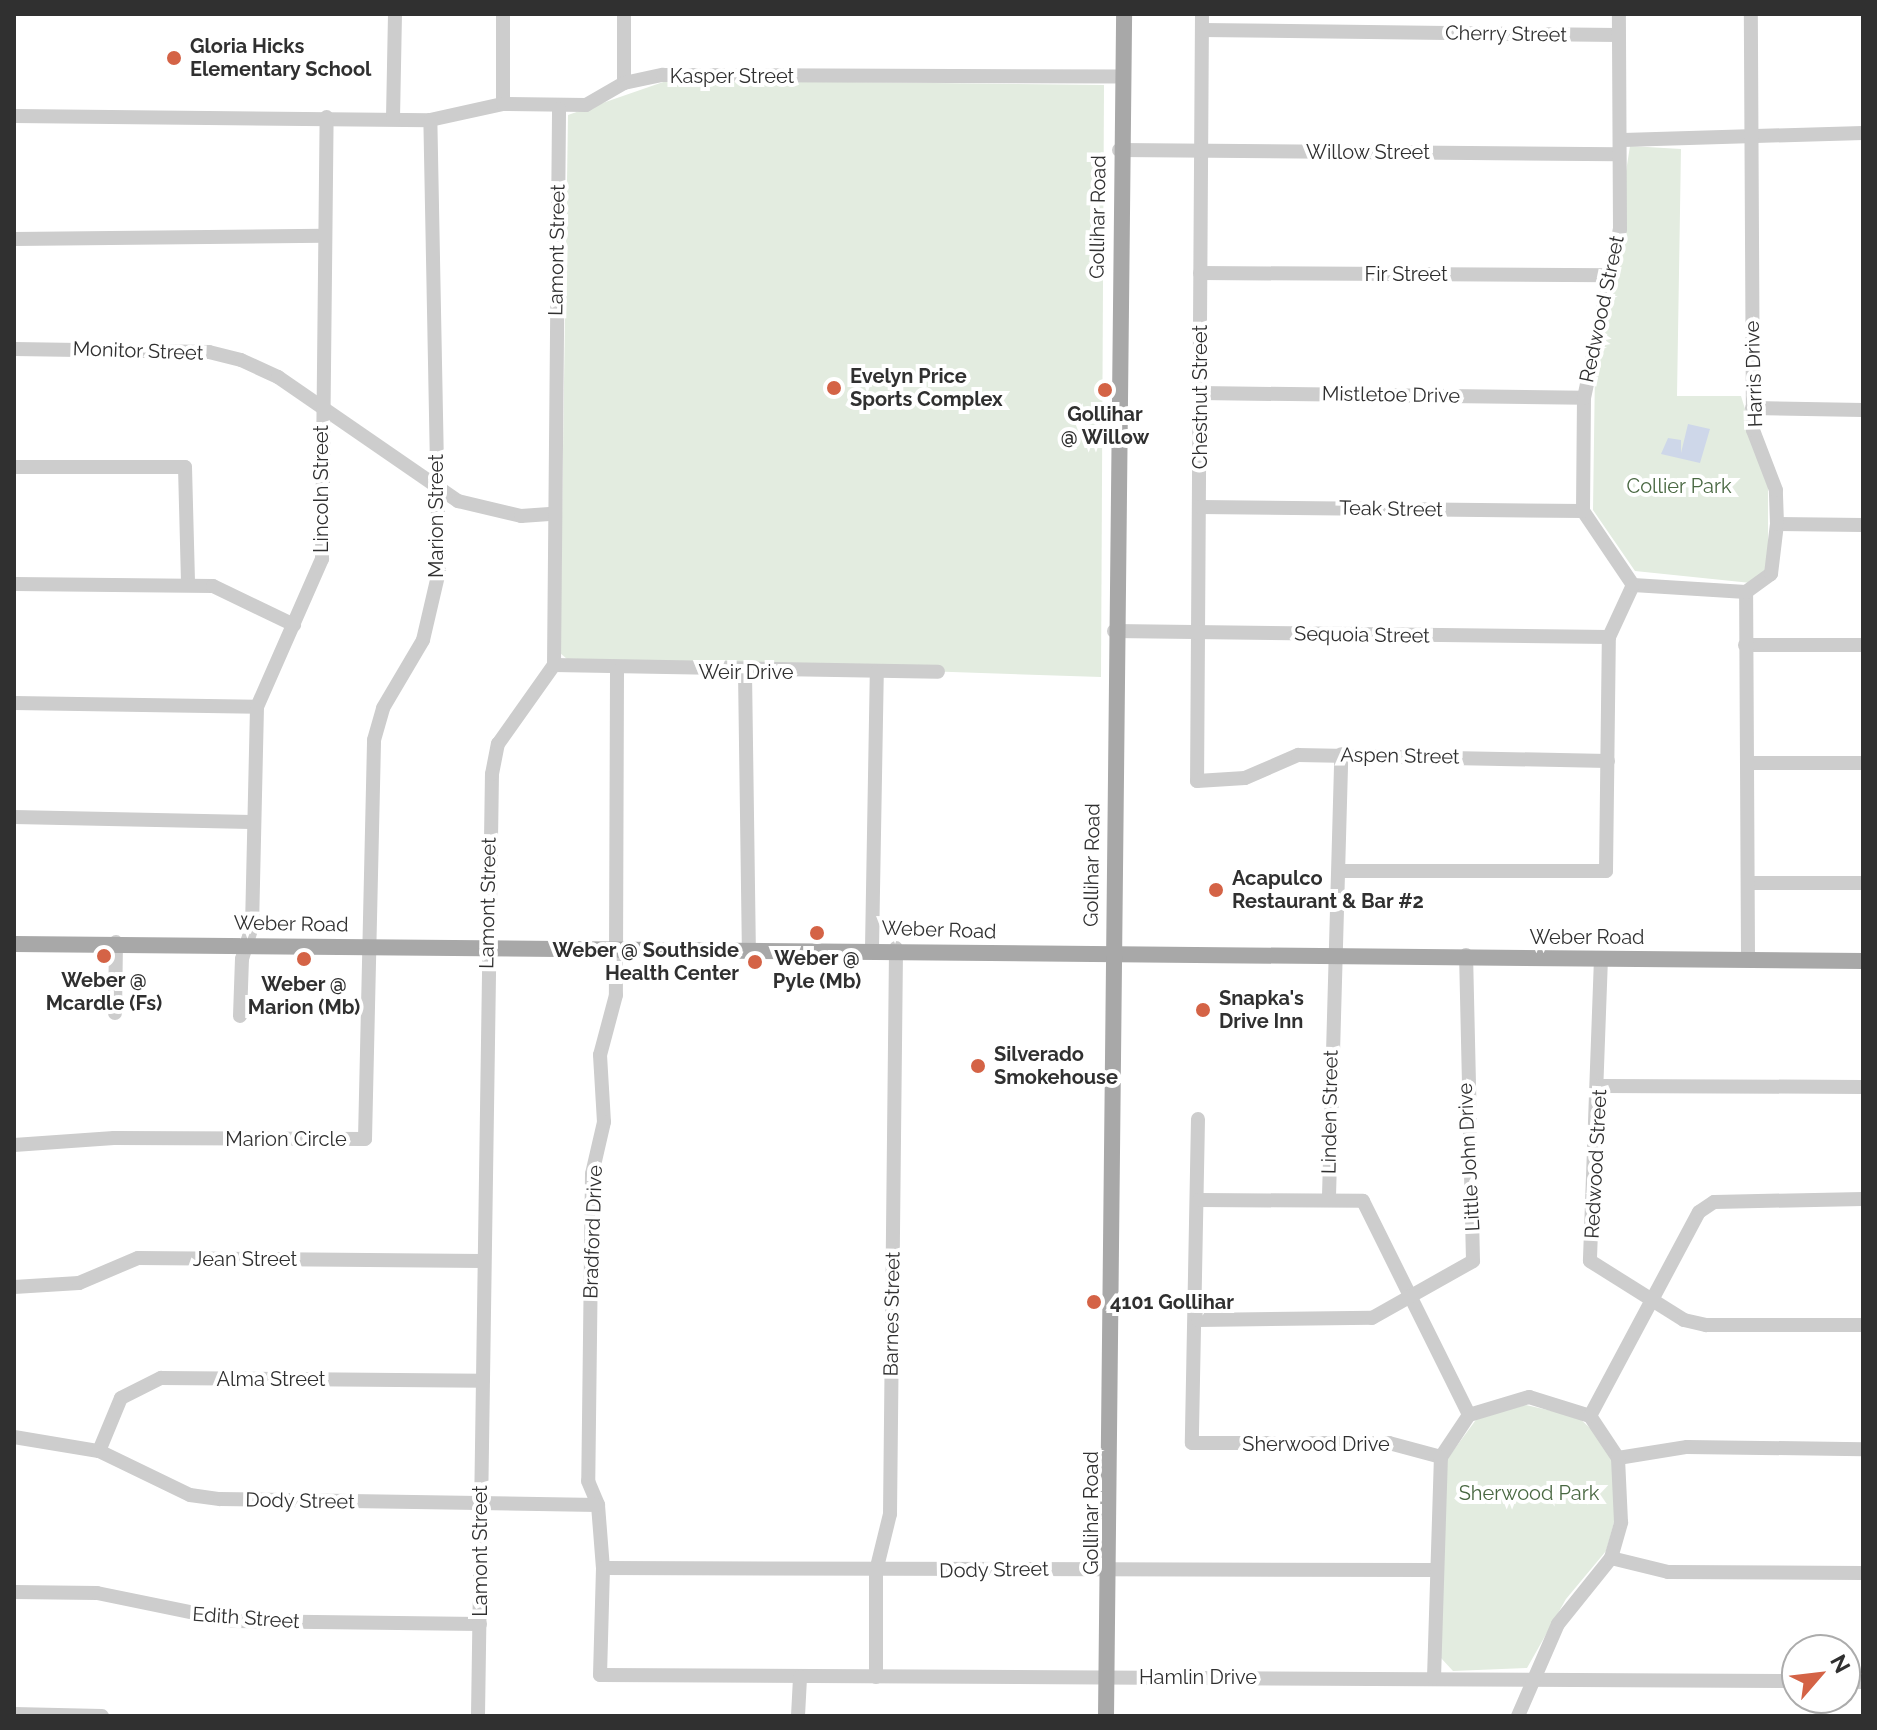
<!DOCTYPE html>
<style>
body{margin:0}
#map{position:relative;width:1877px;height:1730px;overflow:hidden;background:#fff;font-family:Raleway,sans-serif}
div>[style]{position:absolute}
.green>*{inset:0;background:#e3ece0}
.water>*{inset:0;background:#ced7e9}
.minor>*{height:14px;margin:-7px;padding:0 7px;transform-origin:7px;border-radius:7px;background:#cdcdcd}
.major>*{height:16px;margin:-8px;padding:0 8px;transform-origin:8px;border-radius:8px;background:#a8a8a8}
.dots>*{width:22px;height:22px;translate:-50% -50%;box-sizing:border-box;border:4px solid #fff;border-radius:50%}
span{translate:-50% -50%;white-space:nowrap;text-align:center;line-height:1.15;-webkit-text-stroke:8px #fff;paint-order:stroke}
.street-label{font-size:20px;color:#303030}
.poi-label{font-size:20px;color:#303030;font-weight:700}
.left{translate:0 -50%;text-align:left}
.right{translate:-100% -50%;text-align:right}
.park-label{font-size:20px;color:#496842}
.frame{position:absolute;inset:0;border:16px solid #303030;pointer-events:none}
.north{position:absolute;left:1781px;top:1634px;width:80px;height:80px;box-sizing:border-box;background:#fff;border:2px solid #acacac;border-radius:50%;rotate:62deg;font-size:22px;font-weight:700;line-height:32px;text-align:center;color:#303030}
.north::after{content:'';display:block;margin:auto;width:28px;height:36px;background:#d46346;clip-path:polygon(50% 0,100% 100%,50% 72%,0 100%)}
</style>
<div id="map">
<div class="green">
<i style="clip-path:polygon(669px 80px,1104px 85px,1101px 677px,567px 659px,560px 653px,568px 115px)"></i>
<i style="clip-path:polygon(1630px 146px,1681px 149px,1677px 396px,1741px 396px,1768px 484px,1768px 570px,1751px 583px,1635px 571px,1593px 510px,1595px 370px)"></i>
<i style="clip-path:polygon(1526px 1405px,1578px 1417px,1603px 1440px,1615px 1469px,1615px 1519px,1606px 1551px,1566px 1599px,1527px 1668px,1453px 1671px,1441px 1658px,1445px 1462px,1478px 1417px)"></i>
</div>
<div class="water">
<i style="clip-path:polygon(1688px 424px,1710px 429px,1700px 463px,1661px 454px,1668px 438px,1681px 440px,1681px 453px)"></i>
</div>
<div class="minor">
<i style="left:1202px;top:14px;width:767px;rotate:90.37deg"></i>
<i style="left:1197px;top:781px;width:48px;rotate:-3.6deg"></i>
<i style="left:1245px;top:778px;width:58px;rotate:-23.5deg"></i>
<i style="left:1298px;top:755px;width:310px;rotate:1.1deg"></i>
<i style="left:1202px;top:30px;width:416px;rotate:0.7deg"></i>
<i style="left:624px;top:83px;width:69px;rotate:-90deg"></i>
<i style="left:503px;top:104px;width:90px;rotate:-90deg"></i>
<i style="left:14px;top:116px;width:416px;rotate:0.6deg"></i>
<i style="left:430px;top:120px;width:75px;rotate:-12.4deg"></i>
<i style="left:503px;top:104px;width:83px;rotate:0.7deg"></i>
<i style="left:586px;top:105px;width:44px;rotate:-30.1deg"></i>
<i style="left:624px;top:83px;width:40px;rotate:-12deg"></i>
<i style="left:663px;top:75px;width:460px;rotate:0.2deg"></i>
<i style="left:393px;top:118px;width:104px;rotate:-88.9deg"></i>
<i style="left:1623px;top:140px;width:240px;rotate:-1.7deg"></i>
<i style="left:1119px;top:150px;width:498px;rotate:0.5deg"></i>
<i style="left:14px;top:239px;width:309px;rotate:-0.6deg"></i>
<i style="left:1200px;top:273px;width:411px;rotate:0.3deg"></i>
<i style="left:14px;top:349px;width:195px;rotate:0.9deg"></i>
<i style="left:209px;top:352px;width:33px;rotate:14deg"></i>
<i style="left:241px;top:360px;width:41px;rotate:24.7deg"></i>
<i style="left:278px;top:377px;width:219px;rotate:34.6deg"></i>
<i style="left:458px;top:501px;width:65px;rotate:13.4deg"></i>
<i style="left:521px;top:516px;width:32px;rotate:-4deg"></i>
<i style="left:1199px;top:393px;width:385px;rotate:0.7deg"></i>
<i style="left:1752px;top:408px;width:111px;rotate:1deg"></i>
<i style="left:14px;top:467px;width:171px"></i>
<i style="left:185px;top:467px;width:116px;rotate:88.5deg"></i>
<i style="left:1200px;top:507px;width:383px;rotate:0.6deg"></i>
<i style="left:1777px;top:524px;width:86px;rotate:0.7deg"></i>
<i style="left:14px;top:584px;width:199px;rotate:0.6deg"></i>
<i style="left:213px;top:586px;width:90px;rotate:25.7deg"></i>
<i style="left:1633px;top:585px;width:113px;rotate:3.5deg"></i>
<i style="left:1114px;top:631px;width:495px;rotate:0.7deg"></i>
<i style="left:1745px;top:645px;width:118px"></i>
<i style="left:554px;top:665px;width:384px;rotate:1deg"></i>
<i style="left:617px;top:671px;width:324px;rotate:90.2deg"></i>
<i style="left:616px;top:995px;width:62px;rotate:104.9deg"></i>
<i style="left:600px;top:1055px;width:67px;rotate:86.6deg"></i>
<i style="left:604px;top:1122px;width:53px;rotate:103deg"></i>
<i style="left:592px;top:1174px;width:307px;rotate:90.7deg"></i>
<i style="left:588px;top:1481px;width:26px;rotate:67deg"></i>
<i style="left:598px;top:1505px;width:63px;rotate:85.5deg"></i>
<i style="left:603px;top:1568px;width:107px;rotate:91.6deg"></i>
<i style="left:600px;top:1675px;width:1197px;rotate:0.29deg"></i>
<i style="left:745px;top:672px;width:278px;rotate:89.2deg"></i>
<i style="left:14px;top:703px;width:243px;rotate:0.9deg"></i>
<i style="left:1750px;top:763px;width:113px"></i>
<i style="left:14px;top:817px;width:237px;rotate:1.2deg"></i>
<i style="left:1342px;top:871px;width:264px"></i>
<i style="left:1606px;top:871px;width:234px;rotate:-89.3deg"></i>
<i style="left:1609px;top:637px;width:57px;rotate:-65.2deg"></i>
<i style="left:1633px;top:585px;width:89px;rotate:-124deg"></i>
<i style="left:1583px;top:511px;width:113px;rotate:-89.5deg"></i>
<i style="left:1584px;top:398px;width:173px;rotate:-78deg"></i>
<i style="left:1620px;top:229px;width:215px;rotate:-90.3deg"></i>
<i style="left:1748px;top:883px;width:115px"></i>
<i style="left:872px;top:948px;width:276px;rotate:-89deg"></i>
<i style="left:1748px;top:956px;width:364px;rotate:-90.3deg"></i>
<i style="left:1746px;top:592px;width:31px;rotate:-36deg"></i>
<i style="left:1771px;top:574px;width:50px;rotate:-83.2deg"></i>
<i style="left:1777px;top:524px;width:34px;rotate:-92deg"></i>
<i style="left:1776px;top:490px;width:64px;rotate:-111deg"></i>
<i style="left:1753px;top:430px;width:416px;rotate:-90.3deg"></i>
<i style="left:1601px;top:958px;width:303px;rotate:92.1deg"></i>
<i style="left:1590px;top:1261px;width:111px;rotate:32.1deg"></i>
<i style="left:1684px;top:1320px;width:23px;rotate:13deg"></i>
<i style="left:1706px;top:1325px;width:157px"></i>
<i style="left:115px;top:1013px;width:71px;rotate:-89.2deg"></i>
<i style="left:240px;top:1016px;width:57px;rotate:-88deg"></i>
<i style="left:242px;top:959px;width:34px;rotate:-73deg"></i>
<i style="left:252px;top:927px;width:220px;rotate:-88.7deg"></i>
<i style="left:257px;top:707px;width:162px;rotate:-66.3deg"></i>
<i style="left:322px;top:559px;width:442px;rotate:-89.4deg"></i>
<i style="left:1600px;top:1086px;width:263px;rotate:0.2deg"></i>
<i style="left:1198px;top:1119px;width:324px;rotate:91.1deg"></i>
<i style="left:1192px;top:1443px;width:197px"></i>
<i style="left:1389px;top:1443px;width:54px;rotate:15.1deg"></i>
<i style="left:1441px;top:1457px;width:50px;rotate:-56.3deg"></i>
<i style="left:1469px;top:1415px;width:63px;rotate:-16.7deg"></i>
<i style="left:1529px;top:1397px;width:64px;rotate:17.3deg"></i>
<i style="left:1590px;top:1416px;width:50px;rotate:56.3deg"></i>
<i style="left:1618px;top:1458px;width:70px;rotate:-9.1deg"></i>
<i style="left:1687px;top:1447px;width:176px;rotate:0.7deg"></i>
<i style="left:14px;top:1145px;width:100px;rotate:-4deg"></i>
<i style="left:114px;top:1138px;width:251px;rotate:0.2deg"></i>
<i style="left:365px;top:1139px;width:399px;rotate:-88.7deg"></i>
<i style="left:374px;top:740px;width:33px;rotate:-74deg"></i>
<i style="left:383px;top:708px;width:79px;rotate:-59.5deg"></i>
<i style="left:423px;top:640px;width:71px;rotate:-76.9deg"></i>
<i style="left:439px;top:571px;width:451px;rotate:-91.1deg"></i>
<i style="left:1329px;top:1196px;width:442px;rotate:-88.4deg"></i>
<i style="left:1199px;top:1200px;width:164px;rotate:0.3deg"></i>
<i style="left:1363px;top:1201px;width:239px;rotate:63.6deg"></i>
<i style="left:14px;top:1287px;width:65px;rotate:-3.5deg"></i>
<i style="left:79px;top:1283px;width:64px;rotate:-23deg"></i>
<i style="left:138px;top:1258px;width:344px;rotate:0.5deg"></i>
<i style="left:1198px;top:1320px;width:174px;rotate:-0.7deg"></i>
<i style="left:1372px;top:1318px;width:116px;rotate:-29.4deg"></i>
<i style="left:1473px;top:1261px;width:306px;rotate:-91.3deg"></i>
<i style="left:1590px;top:1416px;width:231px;rotate:-61.9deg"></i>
<i style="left:1699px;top:1212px;width:18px;rotate:-34deg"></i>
<i style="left:1714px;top:1202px;width:149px;rotate:-1.2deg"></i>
<i style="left:14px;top:1437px;width:86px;rotate:9.4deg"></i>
<i style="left:99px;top:1451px;width:101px;rotate:25.8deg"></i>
<i style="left:190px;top:1495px;width:30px;rotate:8deg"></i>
<i style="left:220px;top:1499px;width:378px;rotate:0.9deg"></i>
<i style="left:99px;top:1451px;width:57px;rotate:-67.5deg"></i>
<i style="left:121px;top:1398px;width:45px;rotate:-26.6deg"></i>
<i style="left:161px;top:1378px;width:322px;rotate:0.5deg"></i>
<i style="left:1611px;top:1558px;width:59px;rotate:13.8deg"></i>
<i style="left:1668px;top:1572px;width:195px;rotate:0.3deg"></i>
<i style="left:603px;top:1568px;width:831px;rotate:0.14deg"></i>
<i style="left:14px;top:1592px;width:83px;rotate:0.7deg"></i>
<i style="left:97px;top:1593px;width:139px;rotate:11.6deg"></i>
<i style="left:233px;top:1621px;width:247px;rotate:0.7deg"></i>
<i style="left:876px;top:1677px;width:106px;rotate:-90deg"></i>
<i style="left:876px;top:1571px;width:59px;rotate:-76.2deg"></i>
<i style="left:890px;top:1514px;width:566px;rotate:-89.39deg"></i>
<i style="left:1434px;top:1678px;width:221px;rotate:-88.2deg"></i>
<i style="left:1845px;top:1682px;width:18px"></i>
<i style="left:14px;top:1714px;width:88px;rotate:1.3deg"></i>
<i style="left:478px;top:1716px;width:942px;rotate:-89.15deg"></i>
<i style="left:492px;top:774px;width:31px;rotate:-79deg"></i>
<i style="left:498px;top:744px;width:97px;rotate:-54.7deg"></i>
<i style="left:554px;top:665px;width:556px;rotate:-89.48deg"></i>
<i style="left:798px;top:1716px;width:39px;rotate:-87deg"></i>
<i style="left:1518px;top:1716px;width:100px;rotate:-66.5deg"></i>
<i style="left:1558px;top:1624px;width:85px;rotate:-51.2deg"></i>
<i style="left:1611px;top:1558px;width:37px;rotate:-74deg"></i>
<i style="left:1621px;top:1522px;width:64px;rotate:-92.7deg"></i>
</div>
<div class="major">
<i style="left:14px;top:944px;width:1849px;rotate:0.53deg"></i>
<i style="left:1106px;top:1716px;width:1702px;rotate:-89.39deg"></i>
</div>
<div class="dots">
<i style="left:174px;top:58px;background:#d46346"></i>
<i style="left:834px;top:388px;background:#d46346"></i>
<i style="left:1105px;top:390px;background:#d46346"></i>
<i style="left:1216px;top:890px;background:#d46346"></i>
<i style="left:817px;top:933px;background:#d46346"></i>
<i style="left:104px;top:956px;background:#d46346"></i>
<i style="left:304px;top:959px;background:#d46346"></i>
<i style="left:755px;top:962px;background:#d46346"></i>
<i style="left:1203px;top:1010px;background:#d46346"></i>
<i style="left:978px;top:1066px;background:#d46346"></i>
<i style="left:1094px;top:1302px;background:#d46346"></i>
</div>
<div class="street-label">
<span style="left:1506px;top:34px;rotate:1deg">Cherry Street</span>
<span style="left:732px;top:76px">Kasper Street</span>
<span style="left:1368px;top:152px">Willow Street</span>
<span style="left:1098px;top:217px;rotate:-89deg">Gollihar Road</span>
<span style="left:557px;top:250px;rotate:-89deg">Lamont Street</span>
<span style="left:1406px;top:274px">Fir Street</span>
<span style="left:1602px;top:309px;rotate:-78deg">Redwood Street</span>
<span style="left:138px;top:351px;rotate:2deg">Monitor Street</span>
<span style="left:1754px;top:374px;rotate:-92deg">Harris Drive</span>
<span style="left:1391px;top:395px;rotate:1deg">Mistletoe Drive</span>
<span style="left:1200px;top:397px;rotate:-90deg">Chestnut Street</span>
<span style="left:321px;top:489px;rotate:-90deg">Lincoln Street</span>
<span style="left:1391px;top:509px;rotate:1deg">Teak Street</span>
<span style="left:436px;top:516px;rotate:-90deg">Marion Street</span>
<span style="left:1362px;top:635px;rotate:1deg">Sequoia Street</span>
<span style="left:746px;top:672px">Weir Drive</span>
<span style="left:1400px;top:756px;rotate:1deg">Aspen Street</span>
<span style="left:1092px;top:865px;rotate:-89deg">Gollihar Road</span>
<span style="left:488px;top:903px;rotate:-89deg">Lamont Street</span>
<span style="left:291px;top:924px;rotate:1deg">Weber Road</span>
<span style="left:939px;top:930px;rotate:2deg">Weber Road</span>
<span style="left:1587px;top:937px">Weber Road</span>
<span style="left:1330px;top:1112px;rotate:-89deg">Linden Street</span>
<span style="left:286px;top:1139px">Marion Circle</span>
<span style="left:1469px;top:1157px;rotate:-93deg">Little John Drive</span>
<span style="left:1596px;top:1164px;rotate:-87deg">Redwood Street</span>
<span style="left:593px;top:1232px;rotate:-88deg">Bradford Drive</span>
<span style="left:245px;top:1259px">Jean Street</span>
<span style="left:892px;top:1314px;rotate:-89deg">Barnes Street</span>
<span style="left:271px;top:1379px">Alma Street</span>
<span style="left:1316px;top:1444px">Sherwood Drive</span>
<span style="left:300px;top:1501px;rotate:1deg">Dody Street</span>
<span style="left:1091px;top:1513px;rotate:-90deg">Gollihar Road</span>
<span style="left:480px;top:1551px;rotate:-90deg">Lamont Street</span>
<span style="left:994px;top:1570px;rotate:-1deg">Dody Street</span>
<span style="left:246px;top:1618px;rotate:4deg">Edith Street</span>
<span style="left:1198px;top:1677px">Hamlin Drive</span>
</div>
<div class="poi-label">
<span class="left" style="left:190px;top:58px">Gloria Hicks<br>Elementary School</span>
<span class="left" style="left:850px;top:388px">Evelyn Price<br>Sports Complex</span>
<span style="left:1105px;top:426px">Gollihar<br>@ Willow</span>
<span class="left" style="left:1232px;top:890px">Acapulco<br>Restaurant &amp; Bar #2</span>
<span class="right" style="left:739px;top:962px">Weber @ Southside<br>Health Center</span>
<span style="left:817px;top:970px">Weber @<br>Pyle (Mb)</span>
<span style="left:104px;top:992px">Weber @<br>Mcardle (Fs)</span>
<span style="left:304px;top:996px">Weber @<br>Marion (Mb)</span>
<span class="left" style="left:1219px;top:1010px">Snapka's<br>Drive Inn</span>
<span class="left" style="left:994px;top:1066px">Silverado<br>Smokehouse</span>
<span class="left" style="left:1110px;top:1302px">4101 Gollihar</span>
</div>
<div class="park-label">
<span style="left:1679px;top:486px">Collier Park</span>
<span style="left:1529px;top:1493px">Sherwood Park</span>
</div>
<div class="frame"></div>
<div class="north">N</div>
</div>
